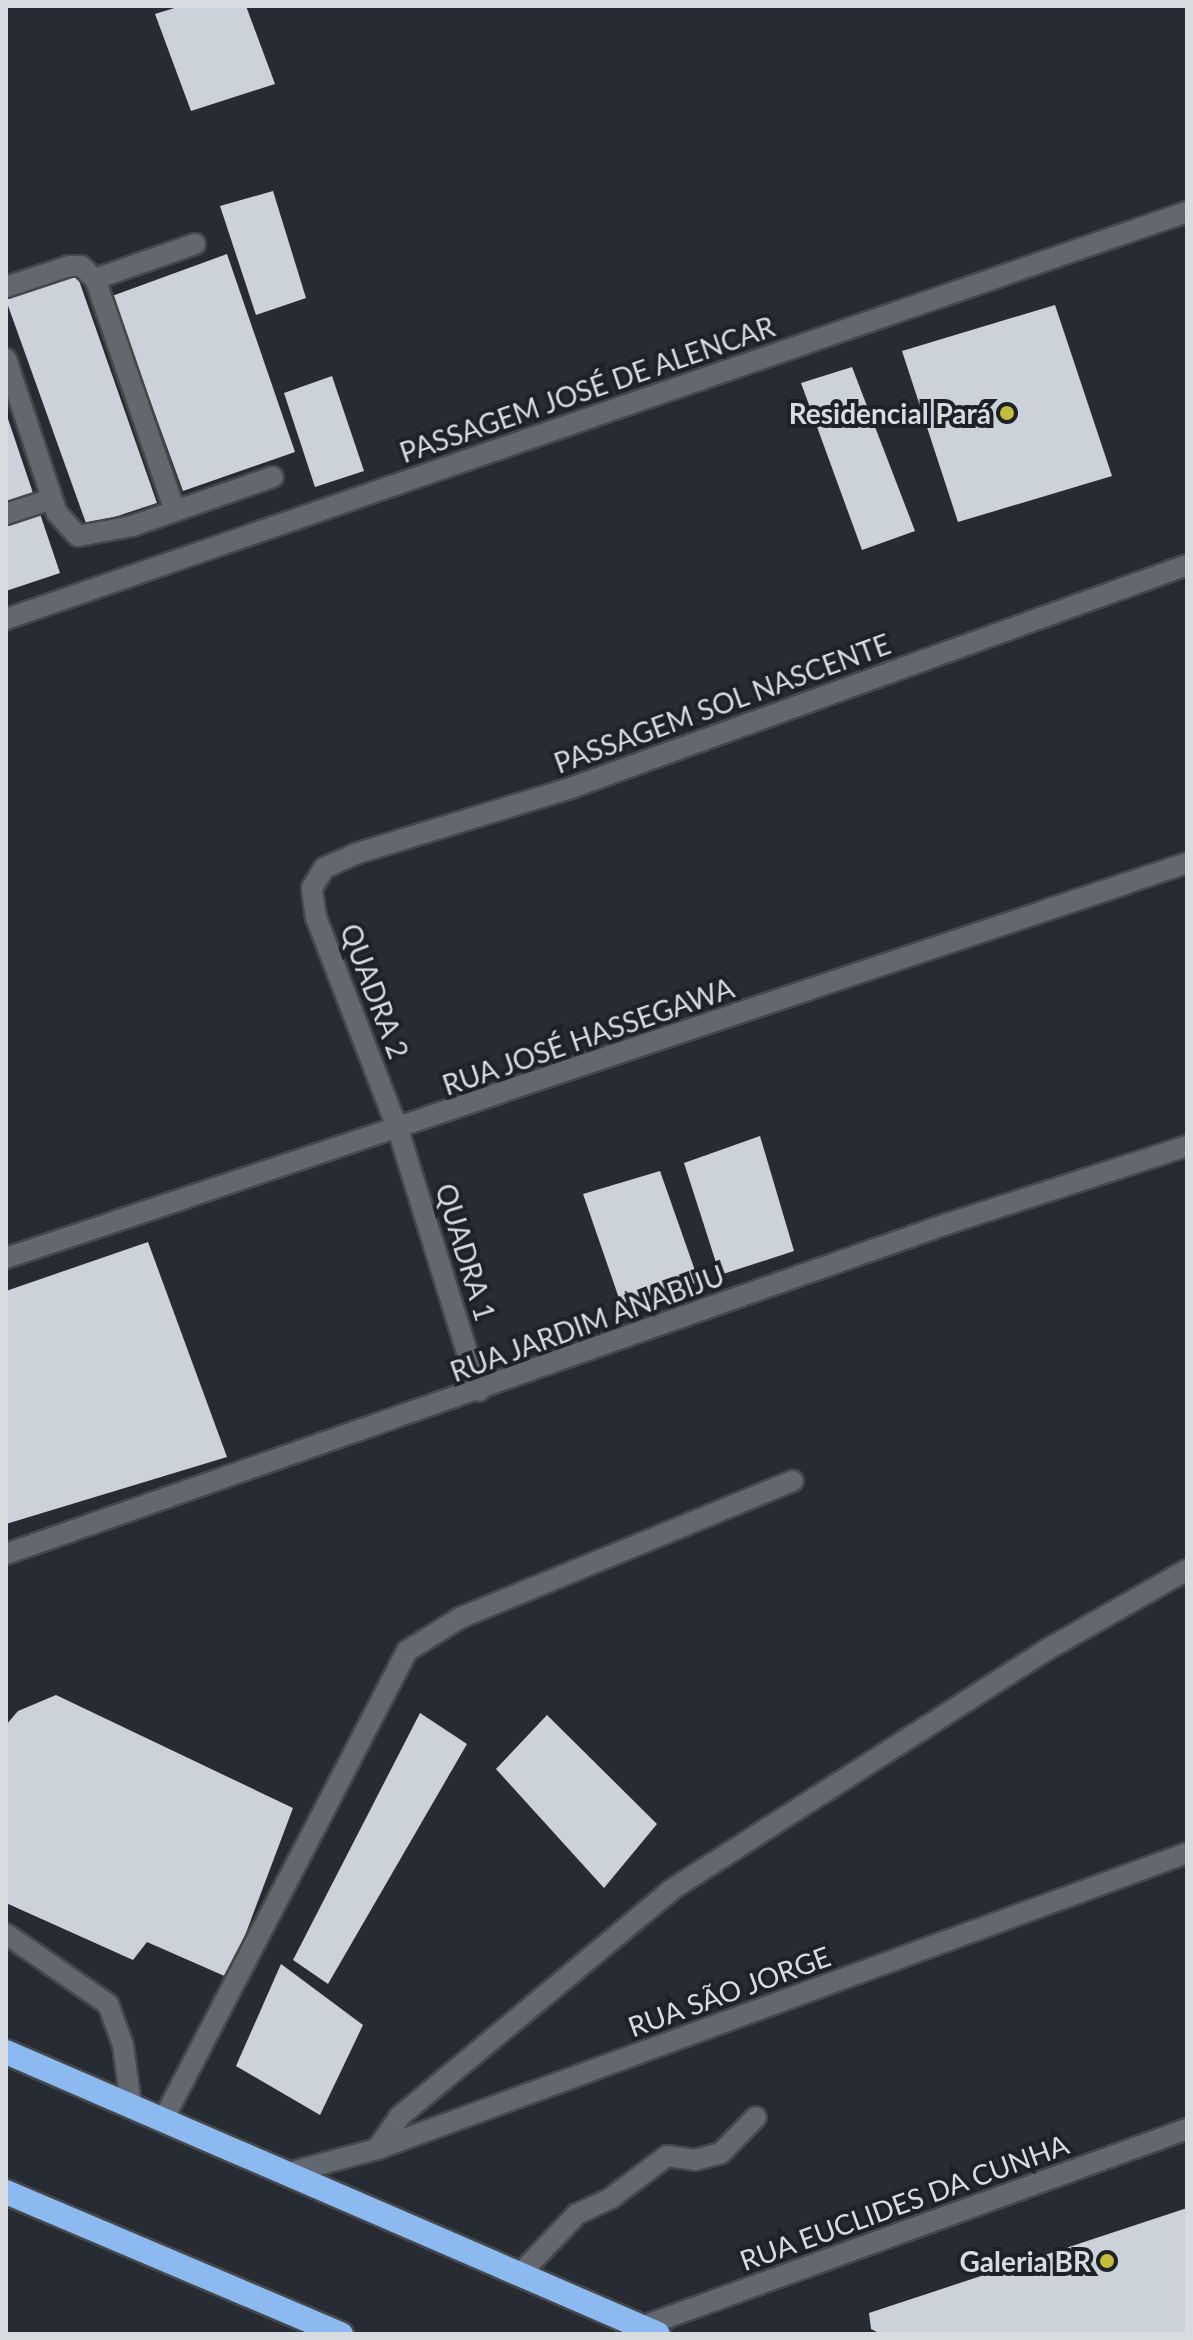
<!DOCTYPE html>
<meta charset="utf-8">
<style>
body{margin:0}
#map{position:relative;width:1193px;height:2340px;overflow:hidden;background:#272c32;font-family:Lato,sans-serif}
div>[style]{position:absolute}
.building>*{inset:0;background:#ccd2da}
.roads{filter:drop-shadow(2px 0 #44484c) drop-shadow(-2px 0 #44484c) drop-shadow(0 2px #44484c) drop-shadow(0 -2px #44484c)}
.lane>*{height:20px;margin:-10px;padding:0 10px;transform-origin:10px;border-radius:10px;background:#63686f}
.street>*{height:20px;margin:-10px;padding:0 10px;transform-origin:10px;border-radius:10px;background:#63686f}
.secondary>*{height:20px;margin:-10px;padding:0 10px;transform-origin:10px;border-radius:10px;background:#63686f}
.highway>*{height:24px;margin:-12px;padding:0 12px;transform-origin:12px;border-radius:12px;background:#8cb9f0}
.dots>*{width:22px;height:22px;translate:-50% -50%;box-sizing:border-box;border:4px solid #1d2228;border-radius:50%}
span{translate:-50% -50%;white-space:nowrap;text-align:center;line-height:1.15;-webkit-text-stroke:8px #1d2228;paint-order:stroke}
.street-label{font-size:28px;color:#d8dbdf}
.poi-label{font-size:28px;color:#d8dbdf;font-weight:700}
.right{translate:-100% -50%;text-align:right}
.frame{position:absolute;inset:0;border:8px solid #d8dbdf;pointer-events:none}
</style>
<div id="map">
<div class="building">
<i style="clip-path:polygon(181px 6px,246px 6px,275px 84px,191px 111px,155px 14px)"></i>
<i style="clip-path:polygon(273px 191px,306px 298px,256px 315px,220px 206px)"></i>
<i style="clip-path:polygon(227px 254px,295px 452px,183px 491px,112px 296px)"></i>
<i style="clip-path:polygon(76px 272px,157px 503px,87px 526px,6px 300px)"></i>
<i style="clip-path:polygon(1055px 305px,1112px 476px,958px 522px,902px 351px)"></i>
<i style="clip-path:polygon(852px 367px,915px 531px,862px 550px,801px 383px)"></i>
<i style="clip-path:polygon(332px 376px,364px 471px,315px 487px,284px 393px)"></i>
<i style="clip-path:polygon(8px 419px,60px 573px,6px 591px,6px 420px)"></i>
<i style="clip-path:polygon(760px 1136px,794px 1251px,720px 1275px,684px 1163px)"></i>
<i style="clip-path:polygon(660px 1171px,699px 1282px,621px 1304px,583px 1194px)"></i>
<i style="clip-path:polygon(148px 1242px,227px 1457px,6px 1524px,6px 1291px)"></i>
<i style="clip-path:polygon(56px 1695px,293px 1808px,229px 1978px,147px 1942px,133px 1960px,6px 1903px,6px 1725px,18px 1711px)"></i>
<i style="clip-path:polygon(420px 1713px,467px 1744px,328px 1984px,293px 1960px)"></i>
<i style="clip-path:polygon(547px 1715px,657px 1824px,604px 1888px,496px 1769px)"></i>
<i style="clip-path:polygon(281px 1964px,363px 2025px,320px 2115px,236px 2066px)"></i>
<i style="clip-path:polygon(1187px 2208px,1187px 2334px,881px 2334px,871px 2329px,869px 2313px)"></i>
</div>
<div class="roads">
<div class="lane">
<i style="left:6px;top:287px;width:66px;rotate:-18.4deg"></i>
<i style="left:69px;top:266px;width:12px"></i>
<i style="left:81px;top:266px;width:19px;rotate:43deg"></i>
<i style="left:6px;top:359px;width:162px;rotate:71.7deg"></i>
<i style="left:57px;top:513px;width:31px;rotate:48deg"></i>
<i style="left:78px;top:536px;width:55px;rotate:-10.5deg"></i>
<i style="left:132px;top:526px;width:149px;rotate:-19.2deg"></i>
<i style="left:175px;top:511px;width:245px;rotate:-109deg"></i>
<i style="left:95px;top:279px;width:106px;rotate:-19.3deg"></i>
<i style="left:6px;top:514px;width:48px;rotate:-18.1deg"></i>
<i style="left:6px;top:1934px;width:124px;rotate:34.5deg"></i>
<i style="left:108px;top:2004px;width:44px;rotate:69.9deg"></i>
<i style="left:123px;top:2045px;width:61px;rotate:82.4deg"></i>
<i style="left:163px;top:2120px;width:529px;rotate:-62.51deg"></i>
<i style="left:407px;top:1651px;width:62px;rotate:-31.9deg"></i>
<i style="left:460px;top:1618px;width:360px;rotate:-22.4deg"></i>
<i style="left:377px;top:2149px;width:39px;rotate:-55deg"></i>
<i style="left:399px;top:2117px;width:354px;rotate:-39.8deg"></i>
<i style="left:671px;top:1890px;width:445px;rotate:-32.6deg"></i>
<i style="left:1046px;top:1650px;width:162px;rotate:-29.6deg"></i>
<i style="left:520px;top:2274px;width:83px;rotate:-46.5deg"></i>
<i style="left:577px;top:2214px;width:38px;rotate:-25deg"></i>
<i style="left:611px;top:2198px;width:70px;rotate:-36.9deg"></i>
<i style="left:667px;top:2156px;width:28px;rotate:8deg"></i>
<i style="left:695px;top:2160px;width:27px;rotate:-15deg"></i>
<i style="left:721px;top:2153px;width:50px;rotate:-45.8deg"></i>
</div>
<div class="street">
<i style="left:6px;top:619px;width:1249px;rotate:-19.02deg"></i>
<i style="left:6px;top:1258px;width:1245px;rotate:-18.49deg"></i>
<i style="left:479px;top:1391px;width:273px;rotate:-107.2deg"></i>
<i style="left:398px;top:1130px;width:227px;rotate:-111.1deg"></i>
<i style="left:316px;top:918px;width:30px;rotate:-98deg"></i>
<i style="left:312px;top:888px;width:23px;rotate:-59deg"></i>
<i style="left:324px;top:868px;width:34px;rotate:-24deg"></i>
<i style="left:355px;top:854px;width:223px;rotate:-17deg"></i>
<i style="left:568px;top:789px;width:658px;rotate:-19.89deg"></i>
<i style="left:6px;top:1554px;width:997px;rotate:-19.33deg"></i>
<i style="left:947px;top:1224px;width:252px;rotate:-18deg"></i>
<i style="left:288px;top:2173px;width:92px;rotate:-15.1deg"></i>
<i style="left:377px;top:2149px;width:862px;rotate:-20.07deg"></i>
</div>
<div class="secondary">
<i style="left:641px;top:2327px;width:581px;rotate:-19.93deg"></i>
</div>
<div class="highway">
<i style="left:6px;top:2052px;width:710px;rotate:23.39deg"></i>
<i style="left:6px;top:2192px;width:364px;rotate:23deg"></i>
</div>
</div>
<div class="dots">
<i style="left:1007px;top:413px;background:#c7bb3b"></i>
<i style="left:1107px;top:2261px;background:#c7bb3b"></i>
</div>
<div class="street-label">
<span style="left:587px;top:389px;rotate:-19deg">PASSAGEM JOSÉ DE ALENCAR</span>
<span style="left:722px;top:703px;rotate:-20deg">PASSAGEM SOL NASCENTE</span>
<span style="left:375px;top:991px;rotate:69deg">QUADRA 2</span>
<span style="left:588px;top:1036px;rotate:-19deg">RUA JOSÉ HASSEGAWA</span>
<span style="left:466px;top:1252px;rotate:73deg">QUADRA 1</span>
<span style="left:587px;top:1323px;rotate:-20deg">RUA JARDIM ANABIJU</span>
<span style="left:729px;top:1991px;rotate:-20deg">RUA SÃO JORGE</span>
<span style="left:904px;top:2202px;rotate:-20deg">RUA EUCLIDES DA CUNHA</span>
</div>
<div class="poi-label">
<span class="right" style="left:991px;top:413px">Residencial Pará</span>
<span class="right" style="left:1091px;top:2261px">Galeria BR</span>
</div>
<div class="frame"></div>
</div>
